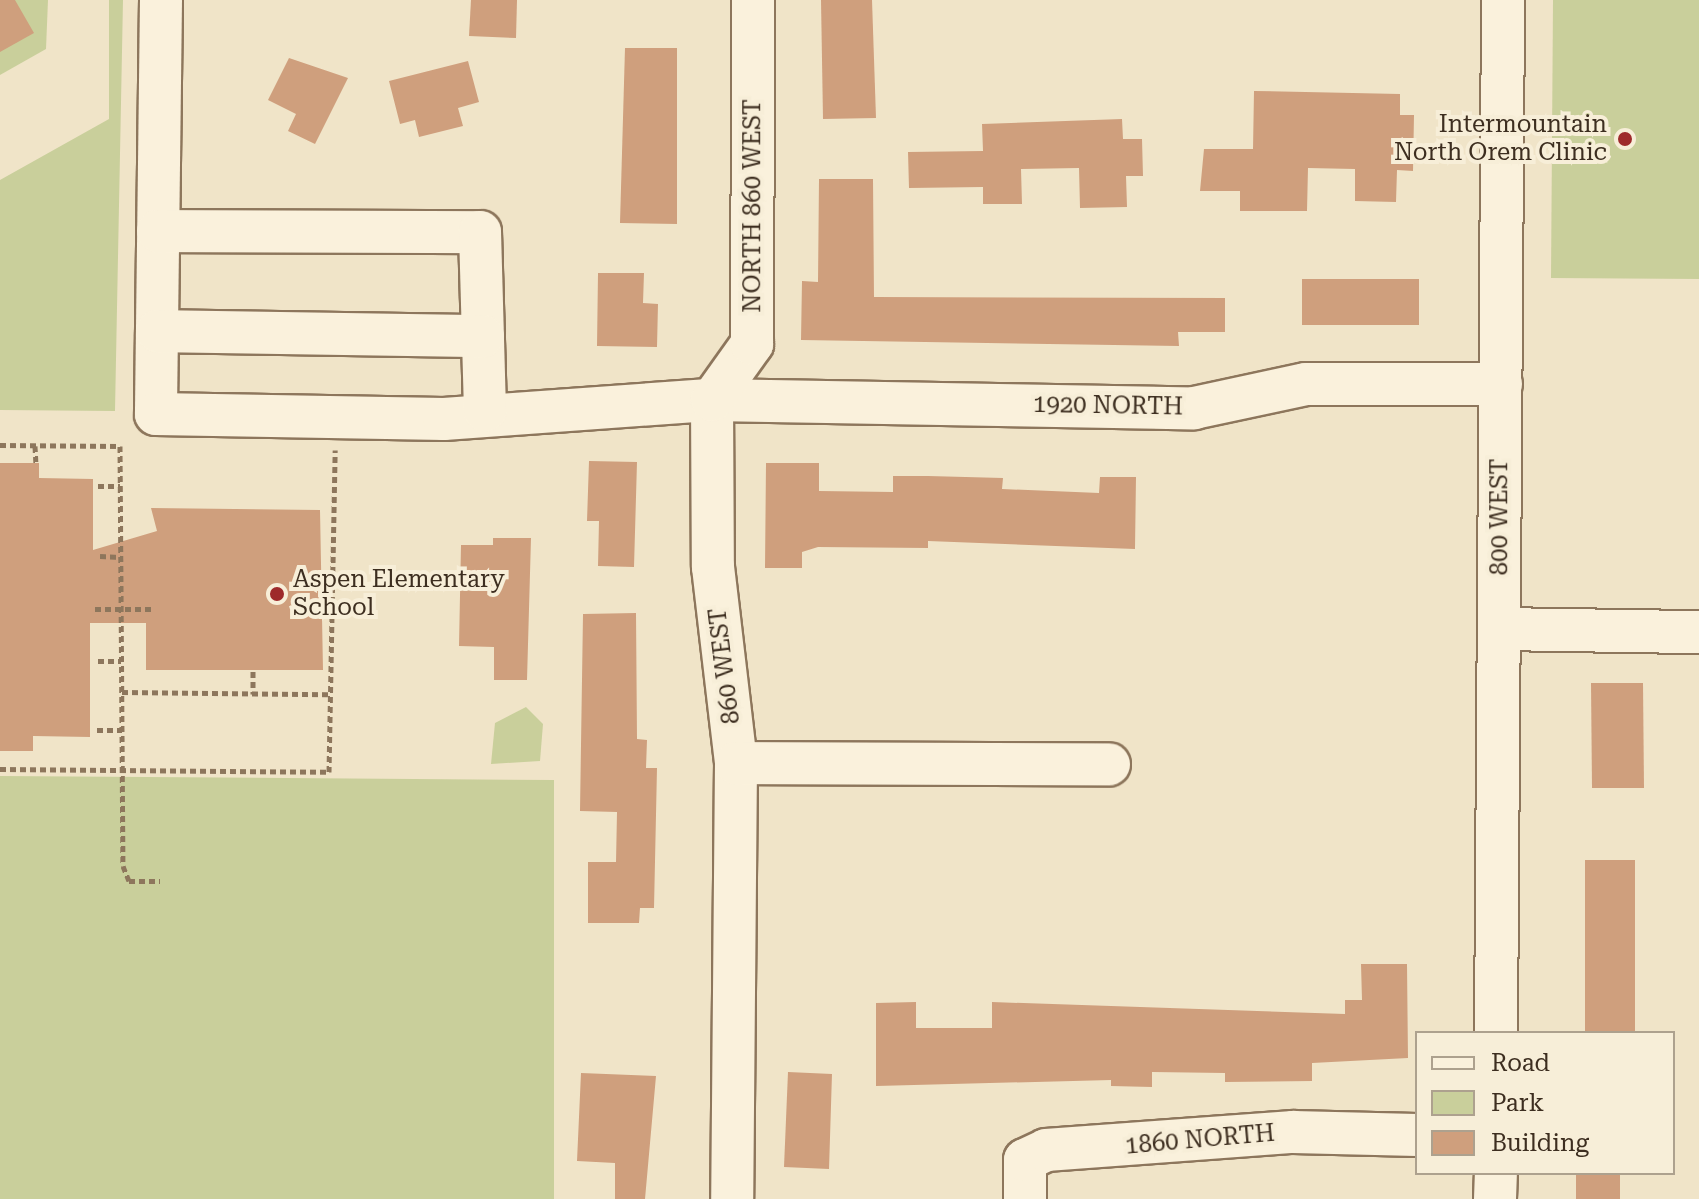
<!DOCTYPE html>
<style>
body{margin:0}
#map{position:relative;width:1699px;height:1199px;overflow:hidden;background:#f0e4c8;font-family:"Roboto Serif",serif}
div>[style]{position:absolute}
.green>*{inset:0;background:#c9cf9b}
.building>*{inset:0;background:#cf9f7d}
.path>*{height:5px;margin-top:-2.5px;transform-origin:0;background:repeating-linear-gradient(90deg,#8d765c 0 6px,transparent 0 10px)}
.roads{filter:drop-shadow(2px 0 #8d765c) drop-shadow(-2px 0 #8d765c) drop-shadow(0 2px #8d765c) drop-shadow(0 -2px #8d765c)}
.minor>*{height:42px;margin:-21px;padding:0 21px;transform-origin:21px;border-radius:21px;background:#faf1dc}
.dots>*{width:22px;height:22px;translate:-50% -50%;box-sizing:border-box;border:4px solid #f7eed8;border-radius:50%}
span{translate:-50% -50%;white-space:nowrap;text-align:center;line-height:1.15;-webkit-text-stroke:8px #f7eed8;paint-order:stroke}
.poi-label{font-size:24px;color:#3d2e20}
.right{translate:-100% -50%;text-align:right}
.left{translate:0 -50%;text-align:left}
.street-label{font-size:24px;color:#3d2e20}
.legend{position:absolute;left:1415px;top:1031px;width:260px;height:144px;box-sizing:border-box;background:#f7eed8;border:2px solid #ada18e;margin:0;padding:10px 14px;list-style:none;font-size:24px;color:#3d2e20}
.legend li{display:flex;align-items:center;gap:16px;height:40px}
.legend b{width:40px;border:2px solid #ada18e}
</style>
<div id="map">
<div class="green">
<i style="clip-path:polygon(0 0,48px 0,46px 49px,0 75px)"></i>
<i style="clip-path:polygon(109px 0,123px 0,115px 411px,0 410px,0 180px,109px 119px)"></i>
<i style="clip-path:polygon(1553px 0,1699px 0,1699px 279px,1551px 278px)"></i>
<i style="clip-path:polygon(526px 707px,543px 724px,540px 761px,491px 764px,495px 723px)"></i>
<i style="clip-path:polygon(0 776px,554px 780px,554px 1199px,0 1199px)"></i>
</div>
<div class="building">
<i style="clip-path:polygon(0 0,15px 0,34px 33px,0 52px)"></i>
<i style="clip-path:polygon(471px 0,517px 0,516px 38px,469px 36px)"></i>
<i style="clip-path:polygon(821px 0,872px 0,876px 118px,823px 119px)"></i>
<i style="clip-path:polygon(625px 48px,677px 48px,677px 224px,620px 223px)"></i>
<i style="clip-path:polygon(289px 58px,348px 78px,315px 144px,288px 131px,296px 114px,268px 100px)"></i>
<i style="clip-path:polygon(468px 61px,479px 102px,458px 108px,463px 126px,419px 137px,415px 120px,400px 124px,389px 81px)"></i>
<i style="clip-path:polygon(1254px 91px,1400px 94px,1400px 115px,1414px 115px,1413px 171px,1397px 170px,1396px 202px,1355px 201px,1355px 169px,1308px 168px,1307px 211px,1240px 211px,1240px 191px,1200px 191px,1204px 149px,1253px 149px)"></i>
<i style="clip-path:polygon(1122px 119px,1123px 139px,1142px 139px,1143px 176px,1126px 176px,1127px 207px,1080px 208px,1079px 168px,1021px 169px,1022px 204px,983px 204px,983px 187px,909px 188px,908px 152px,983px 151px,982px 124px)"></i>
<i style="clip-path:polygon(819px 179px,873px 179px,874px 297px,1225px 298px,1225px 332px,1178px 332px,1179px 346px,801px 340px,802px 281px,818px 282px)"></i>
<i style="clip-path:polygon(598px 273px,644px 273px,643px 303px,658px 304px,657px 347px,597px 346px)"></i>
<i style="clip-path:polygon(1302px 279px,1419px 279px,1419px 325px,1302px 325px)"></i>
<i style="clip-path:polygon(589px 461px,637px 462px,634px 567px,598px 566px,599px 521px,587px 521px)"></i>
<i style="clip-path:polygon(0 463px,39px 463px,39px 478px,93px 479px,93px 550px,157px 531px,151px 508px,320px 510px,323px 670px,146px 670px,146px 623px,90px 623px,90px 737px,33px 736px,33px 751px,0 751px)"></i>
<i style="clip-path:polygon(766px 463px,819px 463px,819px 491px,893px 492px,893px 476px,928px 476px,1003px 478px,1002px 489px,1099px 493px,1100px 477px,1136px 477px,1135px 549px,928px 541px,928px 548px,818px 547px,802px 552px,802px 568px,765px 568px)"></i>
<i style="clip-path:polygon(493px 538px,531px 538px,527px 680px,494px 680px,494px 647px,459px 646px,461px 545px,493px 545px)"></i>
<i style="clip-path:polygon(636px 613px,637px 739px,647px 740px,646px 768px,657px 768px,654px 908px,640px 908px,639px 923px,588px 923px,588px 862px,616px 862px,617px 812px,580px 811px,583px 614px)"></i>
<i style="clip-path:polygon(1591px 683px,1643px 683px,1644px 788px,1592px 788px)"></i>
<i style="clip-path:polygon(1585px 860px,1635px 860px,1635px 1033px,1585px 1033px)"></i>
<i style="clip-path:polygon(1361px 964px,1407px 964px,1408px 1058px,1312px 1063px,1312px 1081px,1225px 1082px,1225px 1073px,1152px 1072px,1152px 1087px,1111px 1086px,1111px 1080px,876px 1086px,876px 1003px,916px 1002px,916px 1028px,992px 1028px,992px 1002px,1345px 1014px,1345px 1000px,1362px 1000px)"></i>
<i style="clip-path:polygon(788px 1072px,832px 1074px,829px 1169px,784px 1167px)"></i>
<i style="clip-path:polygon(581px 1073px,656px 1076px,645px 1199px,615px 1199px,615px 1163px,577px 1161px)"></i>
<i style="clip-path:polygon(1576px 1173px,1620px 1173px,1620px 1199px,1576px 1199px)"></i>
</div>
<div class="path">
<i style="left:0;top:445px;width:120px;rotate:0.5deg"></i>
<i style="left:120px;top:446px;width:420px;rotate:89.6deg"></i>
<i style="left:123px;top:866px;width:16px;rotate:68deg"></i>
<i style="left:129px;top:881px;width:31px"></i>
<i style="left:35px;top:446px;width:18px;rotate:87deg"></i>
<i style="left:98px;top:486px;width:22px"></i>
<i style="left:100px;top:556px;width:20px;rotate:3deg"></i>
<i style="left:95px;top:609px;width:57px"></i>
<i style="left:98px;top:661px;width:23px"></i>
<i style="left:253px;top:671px;width:23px;rotate:90deg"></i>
<i style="left:122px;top:692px;width:206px;rotate:0.6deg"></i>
<i style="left:97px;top:730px;width:25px"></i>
<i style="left:0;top:769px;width:329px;rotate:0.5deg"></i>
<i style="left:329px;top:772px;width:322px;rotate:-88.9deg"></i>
</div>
<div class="roads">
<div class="minor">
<i style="left:161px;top:0;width:414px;rotate:90.7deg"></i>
<i style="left:156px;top:414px;width:288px;rotate:1deg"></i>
<i style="left:444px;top:419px;width:269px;rotate:-4.1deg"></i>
<i style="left:712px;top:400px;width:482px;rotate:1deg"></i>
<i style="left:1194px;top:408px;width:115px;rotate:-12.1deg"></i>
<i style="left:1306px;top:384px;width:195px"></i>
<i style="left:158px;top:231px;width:322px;rotate:0.2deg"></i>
<i style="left:480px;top:232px;width:179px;rotate:88.4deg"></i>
<i style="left:157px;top:331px;width:326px;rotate:0.9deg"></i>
<i style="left:712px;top:400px;width:167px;rotate:89.7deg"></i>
<i style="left:713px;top:567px;width:197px;rotate:83.3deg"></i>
<i style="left:736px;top:763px;width:436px;rotate:90.5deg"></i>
<i style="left:712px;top:400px;width:69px;rotate:-54.5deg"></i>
<i style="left:752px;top:344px;width:344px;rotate:-89.8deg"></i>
<i style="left:1499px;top:629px;width:200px;rotate:0.9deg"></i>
<i style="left:736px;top:763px;width:373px;rotate:0.2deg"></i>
<i style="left:1496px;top:1033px;width:1033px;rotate:-89.61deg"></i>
<i style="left:1025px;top:1199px;width:39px;rotate:-90deg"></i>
<i style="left:1025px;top:1160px;width:23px;rotate:-25deg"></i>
<i style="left:1046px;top:1150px;width:248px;rotate:-4.2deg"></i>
<i style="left:1293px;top:1132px;width:124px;rotate:1.4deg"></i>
<i style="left:1495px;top:1199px;width:26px;rotate:-88deg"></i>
</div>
</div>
<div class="dots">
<i style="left:1625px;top:139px;background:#9e2a2b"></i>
<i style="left:277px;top:594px;background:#9e2a2b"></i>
</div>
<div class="poi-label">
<span class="right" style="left:1607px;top:139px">Intermountain<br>North Orem Clinic</span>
<span class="left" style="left:293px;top:594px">Aspen Elementary<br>School</span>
</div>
<div class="street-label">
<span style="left:753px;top:206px;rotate:-90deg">NORTH 860 WEST</span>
<span style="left:1108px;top:406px;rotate:1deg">1920 NORTH</span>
<span style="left:1500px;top:517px;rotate:-90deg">800 WEST</span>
<span style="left:725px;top:666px;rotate:-97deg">860 WEST</span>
<span style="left:1200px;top:1140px;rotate:-5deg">1860 NORTH</span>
</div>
<ul class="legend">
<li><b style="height:10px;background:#faf1dc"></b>Road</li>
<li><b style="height:22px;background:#c9cf9b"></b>Park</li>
<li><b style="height:22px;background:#cf9f7d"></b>Building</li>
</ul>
</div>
